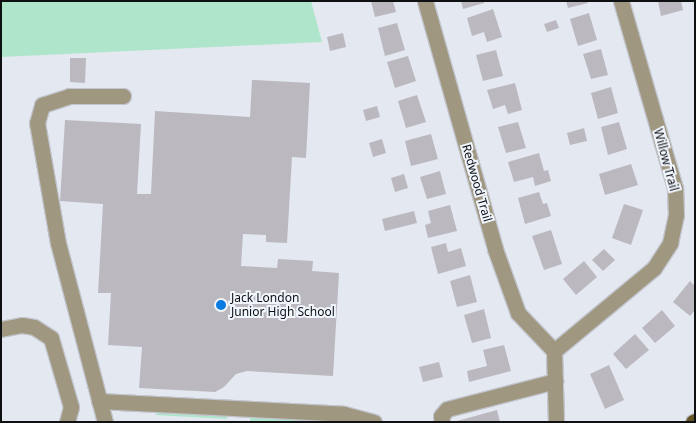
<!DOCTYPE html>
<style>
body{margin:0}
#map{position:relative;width:696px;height:423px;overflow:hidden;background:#e4e8f1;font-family:"Noto Sans",sans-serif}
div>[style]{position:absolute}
.green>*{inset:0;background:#afe6cb}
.building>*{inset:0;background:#bbb8c0}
.roads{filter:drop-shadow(1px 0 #c2c5cd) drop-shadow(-1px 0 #c2c5cd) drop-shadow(0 1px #c2c5cd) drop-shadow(0 -1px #c2c5cd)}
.minor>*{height:15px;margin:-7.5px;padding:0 7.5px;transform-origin:7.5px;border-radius:7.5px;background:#9f977f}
.major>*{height:15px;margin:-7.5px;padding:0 7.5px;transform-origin:7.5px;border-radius:7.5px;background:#635527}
.dots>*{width:14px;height:14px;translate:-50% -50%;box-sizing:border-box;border:2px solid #f1f6fe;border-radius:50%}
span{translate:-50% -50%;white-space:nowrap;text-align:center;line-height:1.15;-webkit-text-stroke:4px #f1f6fe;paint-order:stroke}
.street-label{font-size:12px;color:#0e1012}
.poi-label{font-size:12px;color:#0e1012}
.left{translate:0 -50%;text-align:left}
.frame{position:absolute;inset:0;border:2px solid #0e1012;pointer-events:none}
</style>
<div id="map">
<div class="green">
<i style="clip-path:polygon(1px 1px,311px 1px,322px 42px,1px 57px)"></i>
<i style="clip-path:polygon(158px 412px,227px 416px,227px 419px,155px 415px)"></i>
<i style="clip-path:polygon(250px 417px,329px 422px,250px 421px)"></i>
</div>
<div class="building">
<i style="clip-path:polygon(371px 1px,393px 1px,396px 12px,375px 17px)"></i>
<i style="clip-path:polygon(461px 1px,484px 1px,484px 3px,463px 9px)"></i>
<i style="clip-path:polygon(566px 1px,587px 1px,588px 3px,568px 8px)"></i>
<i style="clip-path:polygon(658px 1px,681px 1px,683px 10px,661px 16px)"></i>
<i style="clip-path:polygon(493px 9px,502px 37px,487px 42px,484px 32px,472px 36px,467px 18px)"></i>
<i style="clip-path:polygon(589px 13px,597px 40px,578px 46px,570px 19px)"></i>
<i style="clip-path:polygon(556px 20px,559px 28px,547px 32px,544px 24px)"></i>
<i style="clip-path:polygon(397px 23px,405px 50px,385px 56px,378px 28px)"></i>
<i style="clip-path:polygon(343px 33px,346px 47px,330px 51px,327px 37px)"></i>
<i style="clip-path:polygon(601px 49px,608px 75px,591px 79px,583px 54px)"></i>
<i style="clip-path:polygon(496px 50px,503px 76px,483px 81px,476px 55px)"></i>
<i style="clip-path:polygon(408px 56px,416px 81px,395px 88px,387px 62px)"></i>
<i style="clip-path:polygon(70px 58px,86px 58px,85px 83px,70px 82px)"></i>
<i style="clip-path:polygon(252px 80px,310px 83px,306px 158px,292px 157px,287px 243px,266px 242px,266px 235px,243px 234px,241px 266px,277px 268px,278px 259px,313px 261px,312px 271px,339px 273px,333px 376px,247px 371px,236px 374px,224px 387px,215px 392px,139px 388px,142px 347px,108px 345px,111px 293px,98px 293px,103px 204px,60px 201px,65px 120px,141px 124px,137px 194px,151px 194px,155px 111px,250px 117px)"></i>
<i style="clip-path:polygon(515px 83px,522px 110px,508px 114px,505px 105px,493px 109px,487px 90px)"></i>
<i style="clip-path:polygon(611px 87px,618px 113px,598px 119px,591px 93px)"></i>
<i style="clip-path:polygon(417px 95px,426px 122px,406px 128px,398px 101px)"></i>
<i style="clip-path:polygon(377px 106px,380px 117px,366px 121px,363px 110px)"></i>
<i style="clip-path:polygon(518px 122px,526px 148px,506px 153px,498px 127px)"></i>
<i style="clip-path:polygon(619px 122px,627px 149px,608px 155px,601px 127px)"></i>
<i style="clip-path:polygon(584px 128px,587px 141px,570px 145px,567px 133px)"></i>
<i style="clip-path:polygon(431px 134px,438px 159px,411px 166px,405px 141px)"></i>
<i style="clip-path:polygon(382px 139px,386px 153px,373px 157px,369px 143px)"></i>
<i style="clip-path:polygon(539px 153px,544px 171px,548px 170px,551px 181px,535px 186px,533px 177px,514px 182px,508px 162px)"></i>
<i style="clip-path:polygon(631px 164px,638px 185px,605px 195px,599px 174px)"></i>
<i style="clip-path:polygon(440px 171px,446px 194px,427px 199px,420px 177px)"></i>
<i style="clip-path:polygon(404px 174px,408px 188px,395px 192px,391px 178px)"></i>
<i style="clip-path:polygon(539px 192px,543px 204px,547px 203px,551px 216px,525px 224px,518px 198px)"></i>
<i style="clip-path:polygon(624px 204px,643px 210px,631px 245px,612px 238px)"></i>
<i style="clip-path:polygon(450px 205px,457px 231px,428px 238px,425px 225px,431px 223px,428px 211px)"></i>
<i style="clip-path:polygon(414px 211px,417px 223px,385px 231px,382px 219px)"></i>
<i style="clip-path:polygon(551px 230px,562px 264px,544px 270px,532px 236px)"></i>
<i style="clip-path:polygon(446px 243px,448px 252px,461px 248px,466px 266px,438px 274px,431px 247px)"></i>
<i style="clip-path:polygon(604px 249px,615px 260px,603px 271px,592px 260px)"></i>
<i style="clip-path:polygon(584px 261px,597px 277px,576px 295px,563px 279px)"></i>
<i style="clip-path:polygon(470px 275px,477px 302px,457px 307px,450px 281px)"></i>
<i style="clip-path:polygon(690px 281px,695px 286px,695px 310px,690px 316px,673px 302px)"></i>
<i style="clip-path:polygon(484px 309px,491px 338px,472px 343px,464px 315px)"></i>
<i style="clip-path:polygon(662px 310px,675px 326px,655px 343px,642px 328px)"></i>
<i style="clip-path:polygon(635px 334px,649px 350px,626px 369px,613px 354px)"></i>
<i style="clip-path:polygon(504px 345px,511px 371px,469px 382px,467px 371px,487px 366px,483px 350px)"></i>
<i style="clip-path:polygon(439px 362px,443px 377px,423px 382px,419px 367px)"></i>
<i style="clip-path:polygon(609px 365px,624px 400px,605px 409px,590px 374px)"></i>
<i style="clip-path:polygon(497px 410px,500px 422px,458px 422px,457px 421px)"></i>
</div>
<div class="roads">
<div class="minor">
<i style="left:425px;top:1px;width:258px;rotate:74.2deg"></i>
<i style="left:495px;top:249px;width:68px;rotate:70.2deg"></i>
<i style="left:518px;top:313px;width:52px;rotate:46.5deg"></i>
<i style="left:1px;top:329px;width:21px;rotate:-11deg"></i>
<i style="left:22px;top:325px;width:12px;rotate:9deg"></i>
<i style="left:34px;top:327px;width:20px;rotate:33deg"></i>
<i style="left:51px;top:338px;width:72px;rotate:73.8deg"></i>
<i style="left:71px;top:407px;width:16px;rotate:105deg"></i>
<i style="left:99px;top:401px;width:245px;rotate:3deg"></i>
<i style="left:344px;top:414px;width:31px;rotate:15deg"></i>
<i style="left:105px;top:422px;width:185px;rotate:-104.7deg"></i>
<i style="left:58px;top:243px;width:122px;rotate:-99.9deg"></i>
<i style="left:37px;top:123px;width:19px;rotate:-74deg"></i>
<i style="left:42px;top:105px;width:28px;rotate:-18deg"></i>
<i style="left:69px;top:96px;width:54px"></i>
<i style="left:442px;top:422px;width:6px;rotate:-99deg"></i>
<i style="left:441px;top:416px;width:9px;rotate:-49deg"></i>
<i style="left:447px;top:409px;width:112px;rotate:-14.5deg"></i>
<i style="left:556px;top:422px;width:71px;rotate:-91.6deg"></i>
<i style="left:554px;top:351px;width:130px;rotate:-39.7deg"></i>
<i style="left:654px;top:268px;width:30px;rotate:-57deg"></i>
<i style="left:670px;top:243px;width:29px;rotate:-78deg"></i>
<i style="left:676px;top:215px;width:27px;rotate:-92deg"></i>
<i style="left:675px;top:188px;width:195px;rotate:-106.1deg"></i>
</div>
<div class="major">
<i style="left:693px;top:422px;width:2px;rotate:-27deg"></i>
</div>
</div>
<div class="dots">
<i style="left:221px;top:305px;background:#077be2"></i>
</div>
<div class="street-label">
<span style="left:666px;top:160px;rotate:75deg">Willow Trail</span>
<span style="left:477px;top:183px;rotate:74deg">Redwood Trail</span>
</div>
<div class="poi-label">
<span class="left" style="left:231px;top:305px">Jack London<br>Junior High School</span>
</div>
<div class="frame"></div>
</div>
